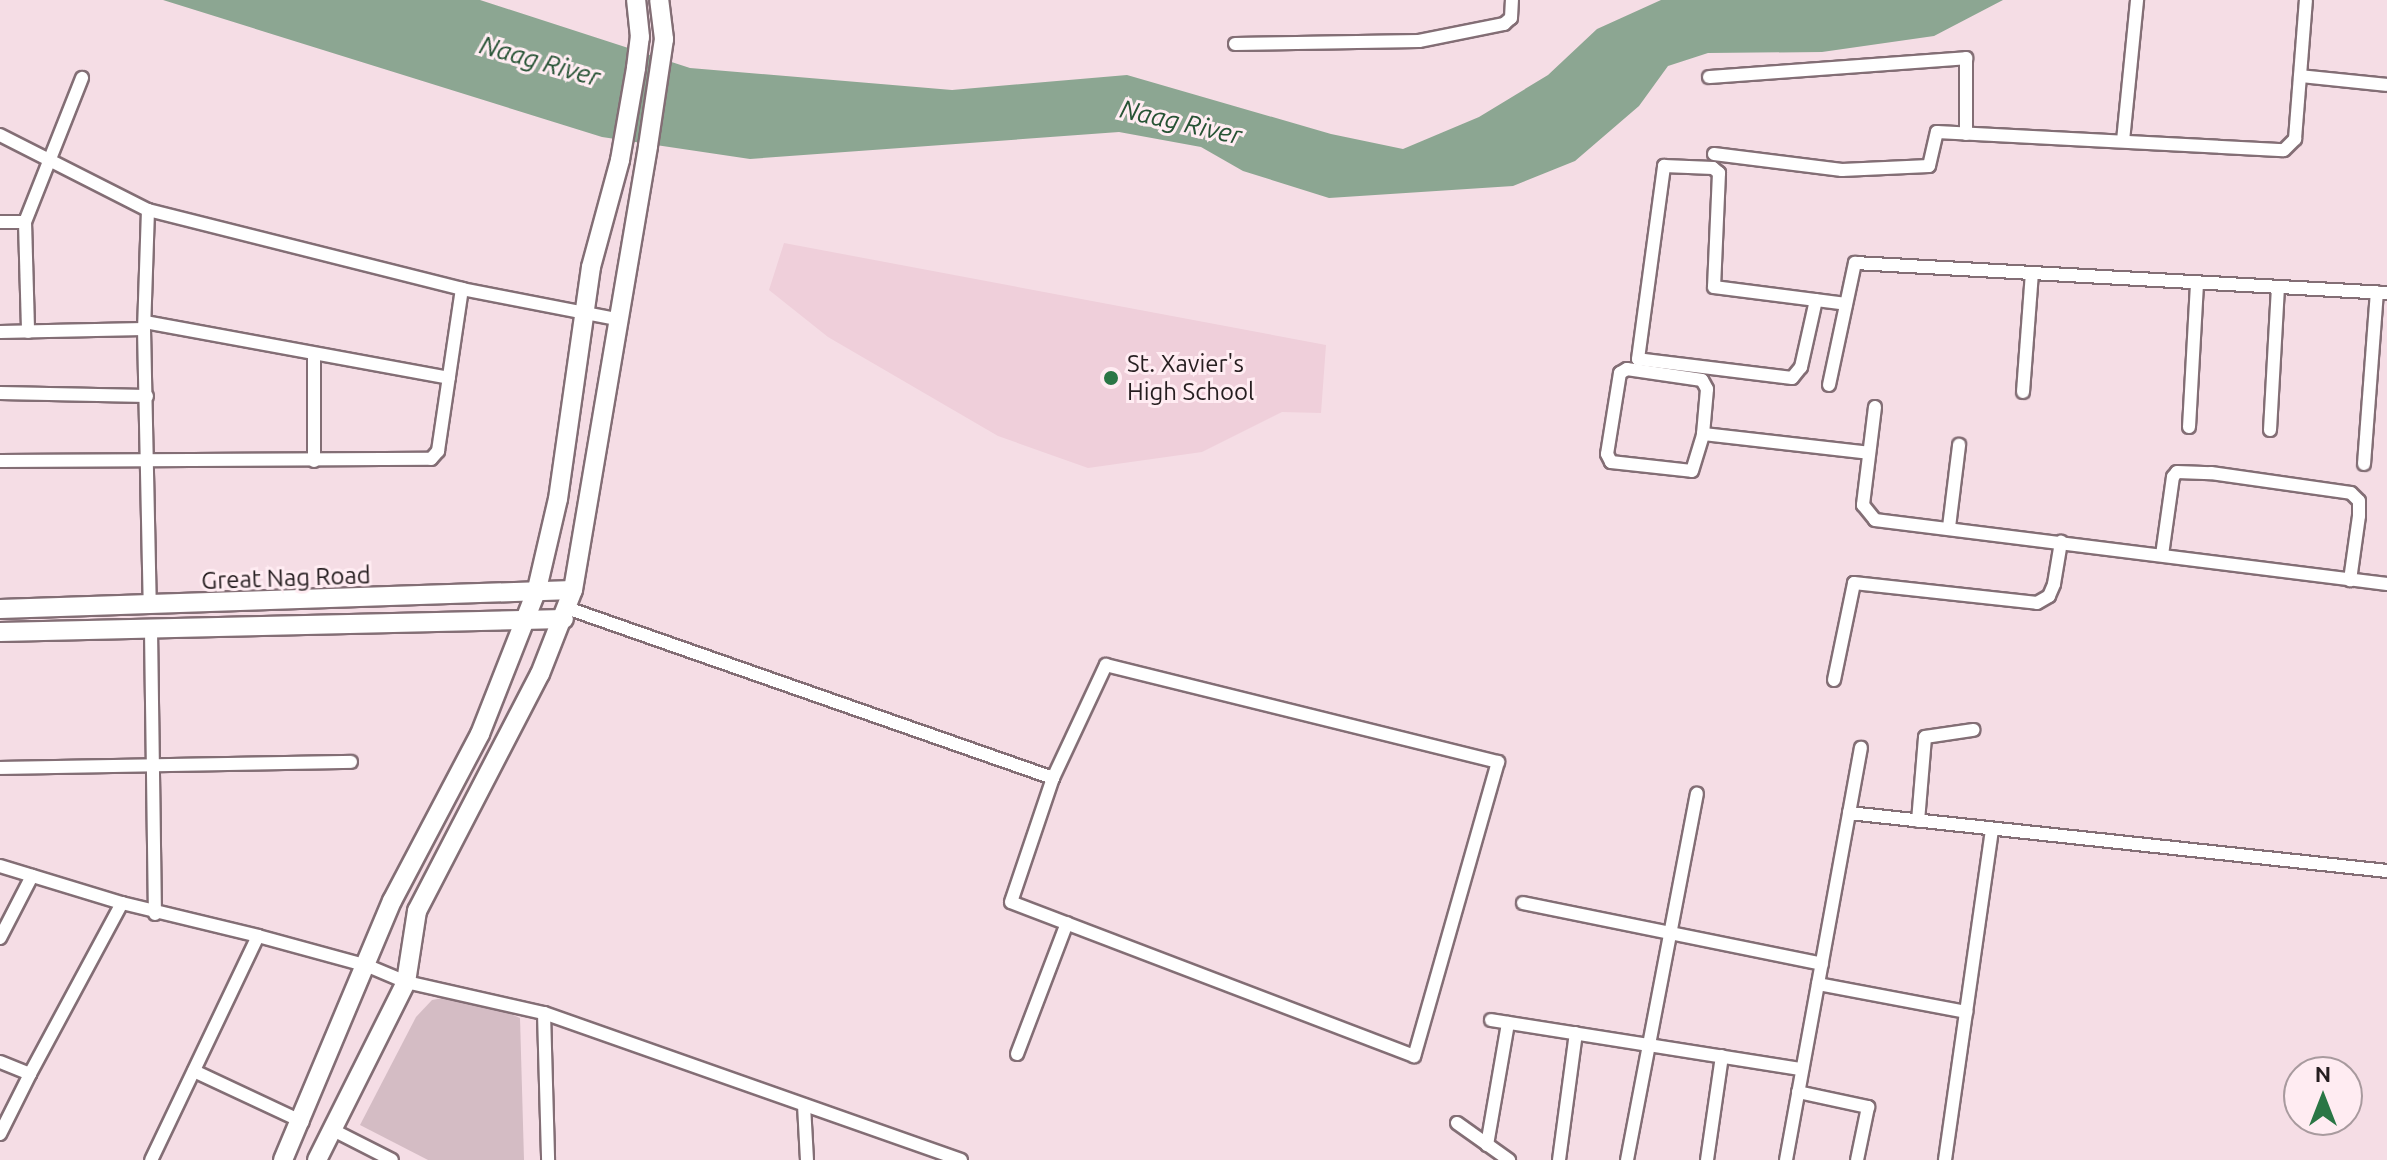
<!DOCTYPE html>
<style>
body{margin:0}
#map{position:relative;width:2387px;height:1160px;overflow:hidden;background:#f5dde5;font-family:Ubuntu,sans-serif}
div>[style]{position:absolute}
.built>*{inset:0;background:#efcfda}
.green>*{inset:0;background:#d4bcc4}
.water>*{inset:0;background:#8ca692}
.roads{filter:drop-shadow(2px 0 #836e75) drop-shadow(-2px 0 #836e75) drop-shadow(0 2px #836e75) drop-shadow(0 -2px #836e75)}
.street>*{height:12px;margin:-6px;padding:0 6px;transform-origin:6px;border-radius:6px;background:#fff}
.secondary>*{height:18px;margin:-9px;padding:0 9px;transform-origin:9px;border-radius:9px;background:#fff}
.dots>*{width:22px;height:22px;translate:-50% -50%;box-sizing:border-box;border:4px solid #ffecf2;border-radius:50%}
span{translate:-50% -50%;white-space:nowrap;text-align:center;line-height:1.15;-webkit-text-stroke:6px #ffecf2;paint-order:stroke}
.poi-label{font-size:24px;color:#261e20}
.left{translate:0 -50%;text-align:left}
.street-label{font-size:24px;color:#261e20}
.water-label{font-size:26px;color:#275335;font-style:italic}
.north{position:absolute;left:2283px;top:1056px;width:80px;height:80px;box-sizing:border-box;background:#ffecf2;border:2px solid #a89a9e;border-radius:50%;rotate:0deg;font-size:22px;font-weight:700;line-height:32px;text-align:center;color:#261e20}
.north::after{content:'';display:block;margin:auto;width:28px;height:36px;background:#2a7645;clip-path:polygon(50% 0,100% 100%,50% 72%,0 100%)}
</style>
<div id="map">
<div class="built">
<i style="clip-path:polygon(784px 243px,1326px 345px,1321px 413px,1282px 412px,1202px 452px,1088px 468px,998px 436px,828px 337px,769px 290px)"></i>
</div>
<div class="green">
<i style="clip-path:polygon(465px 994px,520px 1018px,524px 1160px,428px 1160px,360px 1125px,416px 1017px,432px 1000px)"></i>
</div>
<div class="water">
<i style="clip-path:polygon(163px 0,480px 0,690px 68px,952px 90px,1127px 75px,1331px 134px,1403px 149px,1479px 117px,1548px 75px,1597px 29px,1661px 0,2003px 0,1934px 36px,1822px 52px,1708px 53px,1668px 66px,1639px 106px,1575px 161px,1513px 186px,1329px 198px,1243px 171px,1201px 147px,1119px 132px,750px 159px,602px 137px)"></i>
</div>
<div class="roads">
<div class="street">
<i style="left:1235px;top:44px;width:184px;rotate:-0.9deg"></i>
<i style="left:1419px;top:41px;width:87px;rotate:-11.3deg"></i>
<i style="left:1504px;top:24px;width:9px;rotate:-41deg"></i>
<i style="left:1511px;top:18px;width:18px;rotate:-87deg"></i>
<i style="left:2300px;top:76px;width:87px;rotate:5.9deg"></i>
<i style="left:1709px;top:77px;width:258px;rotate:-4.2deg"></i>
<i style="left:1966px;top:58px;width:76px;rotate:90deg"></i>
<i style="left:0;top:135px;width:166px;rotate:26.9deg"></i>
<i style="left:148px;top:210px;width:324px;rotate:14.1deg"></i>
<i style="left:462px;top:289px;width:157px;rotate:11deg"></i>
<i style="left:2123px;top:141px;width:142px;rotate:-84.3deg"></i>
<i style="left:1714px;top:154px;width:129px;rotate:7.1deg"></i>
<i style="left:1842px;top:170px;width:87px;rotate:-2.6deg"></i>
<i style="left:1929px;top:166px;width:35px;rotate:-77deg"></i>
<i style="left:1937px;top:132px;width:347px;rotate:3deg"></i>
<i style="left:2284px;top:150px;width:16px;rotate:-45deg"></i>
<i style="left:2295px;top:139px;width:139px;rotate:-85.5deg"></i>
<i style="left:148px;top:210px;width:119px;rotate:91.9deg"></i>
<i style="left:144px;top:329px;width:277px;rotate:88.8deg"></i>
<i style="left:0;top:222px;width:25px"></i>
<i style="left:25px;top:222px;width:155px;rotate:-68.4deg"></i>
<i style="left:25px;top:222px;width:110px;rotate:88.4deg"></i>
<i style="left:1816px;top:300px;width:69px;rotate:102.6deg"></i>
<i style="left:1801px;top:367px;width:14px;rotate:129deg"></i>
<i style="left:1792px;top:378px;width:155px;rotate:-173deg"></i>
<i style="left:1638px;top:359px;width:195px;rotate:-82.3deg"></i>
<i style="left:1664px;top:166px;width:49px;rotate:2.3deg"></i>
<i style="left:1713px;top:168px;width:8px;rotate:40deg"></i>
<i style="left:1719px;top:173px;width:114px;rotate:92.5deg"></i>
<i style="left:1714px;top:287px;width:133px;rotate:7.3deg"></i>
<i style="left:145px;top:322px;width:309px;rotate:10.4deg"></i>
<i style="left:0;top:332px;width:144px;rotate:-1.2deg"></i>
<i style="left:314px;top:354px;width:107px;rotate:90deg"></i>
<i style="left:1829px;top:385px;width:125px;rotate:-78deg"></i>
<i style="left:1855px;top:263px;width:533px;rotate:3.23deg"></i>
<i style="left:2023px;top:392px;width:119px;rotate:-85.7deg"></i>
<i style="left:0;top:393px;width:147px;rotate:1.2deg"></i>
<i style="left:1875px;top:407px;width:99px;rotate:97deg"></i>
<i style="left:1863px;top:505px;width:19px;rotate:51deg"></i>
<i style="left:1875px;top:520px;width:516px;rotate:7.13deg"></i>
<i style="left:2189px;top:427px;width:145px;rotate:-86.8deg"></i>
<i style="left:2270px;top:430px;width:143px;rotate:-86.8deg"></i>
<i style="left:1703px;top:434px;width:45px;rotate:-84.9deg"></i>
<i style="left:1707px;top:389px;width:10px;rotate:-119deg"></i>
<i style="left:1702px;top:380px;width:76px;rotate:-171.7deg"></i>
<i style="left:1627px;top:369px;width:8px;rotate:150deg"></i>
<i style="left:1620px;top:373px;width:82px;rotate:99.1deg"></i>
<i style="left:1607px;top:454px;width:9px;rotate:63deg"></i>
<i style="left:1611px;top:462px;width:81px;rotate:6.3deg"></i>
<i style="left:1692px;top:471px;width:39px;rotate:-73deg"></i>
<i style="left:1703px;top:434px;width:167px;rotate:6.5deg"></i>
<i style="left:0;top:461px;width:431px;rotate:-0.3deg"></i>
<i style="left:431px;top:459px;width:11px;rotate:-49deg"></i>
<i style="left:438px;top:451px;width:164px;rotate:-81.6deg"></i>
<i style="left:2364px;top:464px;width:172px;rotate:-85.7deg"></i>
<i style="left:1949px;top:527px;width:83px;rotate:-83deg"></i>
<i style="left:2162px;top:555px;width:79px;rotate:-82deg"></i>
<i style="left:2173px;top:477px;width:6px;rotate:-51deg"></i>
<i style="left:2177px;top:472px;width:34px;rotate:2deg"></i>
<i style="left:2211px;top:473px;width:141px;rotate:8.1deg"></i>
<i style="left:2351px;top:493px;width:11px;rotate:45deg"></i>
<i style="left:2359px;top:501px;width:15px;rotate:90deg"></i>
<i style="left:2359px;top:516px;width:65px;rotate:98deg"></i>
<i style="left:567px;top:608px;width:515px;rotate:19.28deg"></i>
<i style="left:151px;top:630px;width:284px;rotate:89.2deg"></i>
<i style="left:1106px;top:665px;width:404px;rotate:13.9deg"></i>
<i style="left:1498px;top:762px;width:306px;rotate:105.9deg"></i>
<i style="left:1414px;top:1056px;width:431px;rotate:-159.1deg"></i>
<i style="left:1011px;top:902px;width:131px;rotate:-71.3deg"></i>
<i style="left:1053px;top:778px;width:125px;rotate:-64.9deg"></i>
<i style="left:1834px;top:680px;width:99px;rotate:-78.3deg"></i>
<i style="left:1854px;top:583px;width:184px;rotate:6.2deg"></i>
<i style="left:2037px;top:603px;width:14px;rotate:-30deg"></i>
<i style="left:2049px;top:596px;width:13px;rotate:-67deg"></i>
<i style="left:2054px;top:584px;width:43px;rotate:-80.5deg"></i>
<i style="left:0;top:768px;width:351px;rotate:-1deg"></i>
<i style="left:1849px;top:813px;width:541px;rotate:6.15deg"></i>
<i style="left:1918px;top:821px;width:84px;rotate:-85.2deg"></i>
<i style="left:1925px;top:737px;width:49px;rotate:-8.3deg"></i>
<i style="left:0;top:866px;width:127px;rotate:16.9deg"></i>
<i style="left:122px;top:903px;width:194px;rotate:118.3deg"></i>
<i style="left:30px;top:1074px;width:32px;rotate:-158deg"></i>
<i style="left:122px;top:903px;width:140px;rotate:13.6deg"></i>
<i style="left:258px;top:936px;width:248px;rotate:115.5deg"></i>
<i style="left:1523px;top:903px;width:305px;rotate:11.5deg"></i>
<i style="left:258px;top:936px;width:114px;rotate:15.3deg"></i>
<i style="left:368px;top:966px;width:41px;rotate:22.8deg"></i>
<i style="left:406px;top:982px;width:141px;rotate:12.7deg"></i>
<i style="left:544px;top:1013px;width:442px;rotate:19.4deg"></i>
<i style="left:0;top:938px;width:70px;rotate:-62.7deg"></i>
<i style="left:1818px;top:984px;width:151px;rotate:10.7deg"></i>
<i style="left:544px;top:1013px;width:147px;rotate:88.4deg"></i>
<i style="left:1491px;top:1020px;width:315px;rotate:9deg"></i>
<i style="left:1017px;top:1054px;width:140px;rotate:-69.1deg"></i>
<i style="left:194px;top:1071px;width:120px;rotate:25.1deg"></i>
<i style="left:1798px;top:1092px;width:72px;rotate:12.1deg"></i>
<i style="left:1868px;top:1107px;width:54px;rotate:101.7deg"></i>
<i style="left:804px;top:1105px;width:55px;rotate:86.9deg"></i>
<i style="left:1457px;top:1123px;width:64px;rotate:35.4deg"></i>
<i style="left:333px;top:1130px;width:66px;rotate:27deg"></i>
<i style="left:0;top:1134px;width:67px;rotate:-63.4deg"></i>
<i style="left:1487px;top:1145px;width:124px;rotate:-80.2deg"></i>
<i style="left:1559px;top:1160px;width:128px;rotate:-82.4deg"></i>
<i style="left:1627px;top:1160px;width:373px;rotate:-79.2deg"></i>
<i style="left:1707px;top:1160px;width:105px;rotate:-81.8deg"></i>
<i style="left:1786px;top:1160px;width:419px;rotate:-79.7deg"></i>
<i style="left:1945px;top:1160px;width:334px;rotate:-81.9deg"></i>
</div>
<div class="secondary">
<i style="left:0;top:609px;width:573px;rotate:-1.9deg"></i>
<i style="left:0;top:632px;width:564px;rotate:-1.32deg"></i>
<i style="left:283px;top:1160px;width:281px;rotate:-67.2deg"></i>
<i style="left:392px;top:901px;width:189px;rotate:-62.2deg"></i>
<i style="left:480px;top:734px;width:156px;rotate:-68.5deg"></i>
<i style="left:537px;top:589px;width:92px;rotate:-76.9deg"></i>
<i style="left:558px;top:499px;width:234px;rotate:-81.9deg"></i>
<i style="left:591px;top:267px;width:111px;rotate:-74.8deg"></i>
<i style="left:620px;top:160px;width:93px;rotate:-80.1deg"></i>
<i style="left:636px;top:68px;width:31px;rotate:-83deg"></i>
<i style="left:640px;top:37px;width:37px;rotate:-96deg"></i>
<i style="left:317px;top:1160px;width:199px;rotate:-63.4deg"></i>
<i style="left:406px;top:982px;width:72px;rotate:-81.2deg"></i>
<i style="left:417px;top:911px;width:267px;rotate:-62.6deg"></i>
<i style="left:540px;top:674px;width:90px;rotate:-68.6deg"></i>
<i style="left:573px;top:590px;width:450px;rotate:-80.4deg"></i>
<i style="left:648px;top:146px;width:108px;rotate:-81.5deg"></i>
<i style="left:664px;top:39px;width:39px;rotate:-97deg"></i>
</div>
</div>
<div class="dots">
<i style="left:1111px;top:378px;background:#2a7645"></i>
</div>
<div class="poi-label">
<span class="left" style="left:1127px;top:378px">St. Xavier's<br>High School</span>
</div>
<div class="street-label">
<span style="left:286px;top:578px;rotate:-2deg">Great Nag Road</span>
</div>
<div class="water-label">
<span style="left:540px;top:61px;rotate:16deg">Naag River</span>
<span style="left:1181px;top:122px;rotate:13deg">Naag River</span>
</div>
<div class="north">N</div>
</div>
